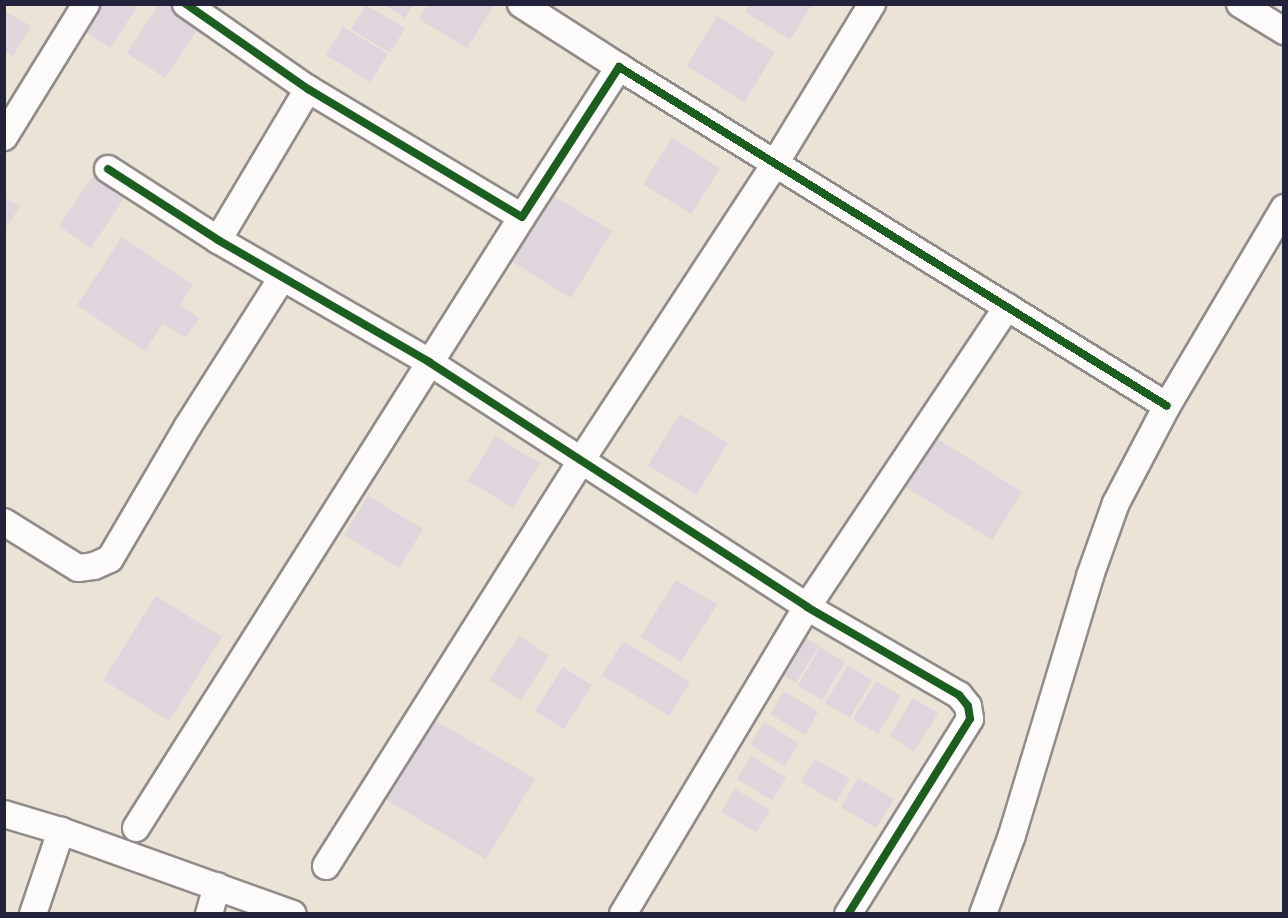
<!DOCTYPE html>
<style>
body{margin:0}
#map{position:relative;width:1288px;height:918px;overflow:hidden;background:#ebe3d6;font-family:Kalam,sans-serif}
div>[style]{position:absolute}
.building>*{inset:0;background:#ded5dd}
.roads{filter:drop-shadow(2px 0 #908c8a) drop-shadow(-2px 0 #908c8a) drop-shadow(0 2px #908c8a) drop-shadow(0 -2px #908c8a)}
.street>*{height:26px;margin:-13px;padding:0 13px;transform-origin:13px;border-radius:13px;background:#fcfbf9}
.cycleway>*{height:8px;margin:-4px;padding:0 4px;transform-origin:4px;border-radius:4px;background:#1b5e20}
span{translate:-50% -50%;white-space:nowrap;text-align:center;line-height:1.15;-webkit-text-stroke:4.5px #f7f3e8;paint-order:stroke}
.frame{position:absolute;inset:0;border:6px solid #22223b;pointer-events:none}
</style>
<div id="map">
<div class="building">
<i style="clip-path:polygon(95px 4px,139px 4px,110px 48px,80px 28px)"></i>
<i style="clip-path:polygon(159px 4px,170px 4px,200px 25px,165px 78px,127px 53px)"></i>
<i style="clip-path:polygon(383px 4px,413px 4px,405px 18px)"></i>
<i style="clip-path:polygon(428px 4px,495px 4px,467px 48px,419px 19px)"></i>
<i style="clip-path:polygon(750px 4px,812px 4px,790px 40px,745px 12px)"></i>
<i style="clip-path:polygon(366px 5px,405px 28px,390px 53px,351px 29px)"></i>
<i style="clip-path:polygon(4px 11px,31px 26px,13px 56px,4px 51px)"></i>
<i style="clip-path:polygon(717px 16px,775px 52px,744px 102px,687px 66px)"></i>
<i style="clip-path:polygon(343px 27px,388px 54px,370px 82px,326px 55px)"></i>
<i style="clip-path:polygon(672px 138px,720px 168px,691px 214px,643px 184px)"></i>
<i style="clip-path:polygon(99px 167px,131px 188px,91px 248px,59px 226px)"></i>
<i style="clip-path:polygon(549px 193px,612px 231px,571px 298px,508px 259px)"></i>
<i style="clip-path:polygon(4px 197px,20px 207px,4px 230px)"></i>
<i style="clip-path:polygon(122px 237px,193px 285px,180px 305px,199px 318px,185px 338px,163px 323px,145px 351px,77px 305px)"></i>
<i style="clip-path:polygon(680px 414px,728px 443px,696px 495px,648px 465px)"></i>
<i style="clip-path:polygon(925px 431px,1022px 492px,992px 540px,894px 480px)"></i>
<i style="clip-path:polygon(495px 436px,540px 463px,513px 508px,468px 481px)"></i>
<i style="clip-path:polygon(368px 496px,423px 529px,399px 568px,344px 535px)"></i>
<i style="clip-path:polygon(676px 580px,717px 604px,681px 662px,640px 637px)"></i>
<i style="clip-path:polygon(156px 596px,222px 637px,169px 721px,103px 680px)"></i>
<i style="clip-path:polygon(798px 633px,819px 646px,796px 683px,775px 671px)"></i>
<i style="clip-path:polygon(519px 636px,549px 656px,521px 700px,489px 680px)"></i>
<i style="clip-path:polygon(623px 641px,690px 682px,669px 716px,602px 675px)"></i>
<i style="clip-path:polygon(820px 647px,845px 662px,822px 700px,798px 685px)"></i>
<i style="clip-path:polygon(848px 665px,872px 680px,850px 718px,825px 703px)"></i>
<i style="clip-path:polygon(563px 667px,592px 685px,564px 729px,535px 711px)"></i>
<i style="clip-path:polygon(876px 681px,901px 696px,878px 734px,853px 719px)"></i>
<i style="clip-path:polygon(784px 691px,818px 712px,805px 735px,770px 714px)"></i>
<i style="clip-path:polygon(913px 698px,938px 713px,914px 751px,890px 736px)"></i>
<i style="clip-path:polygon(433px 719px,535px 779px,486px 859px,385px 799px)"></i>
<i style="clip-path:polygon(764px 722px,799px 743px,785px 766px,750px 745px)"></i>
<i style="clip-path:polygon(751px 756px,786px 777px,772px 800px,737px 779px)"></i>
<i style="clip-path:polygon(815px 759px,850px 779px,836px 802px,801px 782px)"></i>
<i style="clip-path:polygon(858px 778px,894px 799px,876px 828px,841px 807px)"></i>
<i style="clip-path:polygon(735px 789px,770px 810px,756px 832px,721px 812px)"></i>
</div>
<div class="roads">
<div class="street">
<i style="left:186px;top:4px;width:149px;rotate:34.9deg"></i>
<i style="left:308px;top:89px;width:249px;rotate:30.9deg"></i>
<i style="left:522px;top:217px;width:179px;rotate:-57.1deg"></i>
<i style="left:619px;top:67px;width:644px;rotate:31.74deg"></i>
<i style="left:521px;top:4px;width:117px;rotate:32.7deg"></i>
<i style="left:1240px;top:4px;width:52px;rotate:31.5deg"></i>
<i style="left:4px;top:137px;width:156px;rotate:-58.3deg"></i>
<i style="left:108px;top:169px;width:131px;rotate:32.8deg"></i>
<i style="left:218px;top:240px;width:244px;rotate:30deg"></i>
<i style="left:429px;top:362px;width:450px;rotate:32.9deg"></i>
<i style="left:807px;top:607px;width:176px;rotate:30.1deg"></i>
<i style="left:959px;top:695px;width:14px;rotate:51deg"></i>
<i style="left:968px;top:706px;width:13px;rotate:81deg"></i>
<i style="left:970px;top:719px;width:230px;rotate:122deg"></i>
<i style="left:218px;top:240px;width:176px;rotate:-59.2deg"></i>
<i style="left:4px;top:522px;width:87px;rotate:31.9deg"></i>
<i style="left:78px;top:568px;width:16px;rotate:-7deg"></i>
<i style="left:94px;top:566px;width:17px;rotate:-24deg"></i>
<i style="left:110px;top:559px;width:154px;rotate:-59.6deg"></i>
<i style="left:188px;top:426px;width:175px;rotate:-57.6deg"></i>
<i style="left:4px;top:814px;width:59px;rotate:16.6deg"></i>
<i style="left:61px;top:831px;width:246px;rotate:19.7deg"></i>
<i style="left:136px;top:828px;width:723px;rotate:-57.72deg"></i>
<i style="left:326px;top:866px;width:477px;rotate:-57.8deg"></i>
<i style="left:580px;top:462px;width:358px;rotate:-56.8deg"></i>
<i style="left:776px;top:162px;width:185px;rotate:-58.7deg"></i>
<i style="left:33px;top:914px;width:88px;rotate:-71.4deg"></i>
<i style="left:209px;top:914px;width:29px;rotate:-74deg"></i>
<i style="left:623px;top:914px;width:358px;rotate:-59.1deg"></i>
<i style="left:807px;top:607px;width:361px;rotate:-56.3deg"></i>
<i style="left:983px;top:914px;width:84px;rotate:-69.8deg"></i>
<i style="left:1012px;top:835px;width:270px;rotate:-73.2deg"></i>
<i style="left:1090px;top:576px;width:77px;rotate:-70.4deg"></i>
<i style="left:1116px;top:503px;width:110px;rotate:-62.3deg"></i>
<i style="left:1167px;top:406px;width:230px;rotate:-59.4deg"></i>
</div>
</div>
<div class="cycleway">
<i style="left:186px;top:4px;width:149px;rotate:34.9deg"></i>
<i style="left:308px;top:89px;width:249px;rotate:30.9deg"></i>
<i style="left:522px;top:217px;width:179px;rotate:-57.1deg"></i>
<i style="left:619px;top:67px;width:644px;rotate:31.74deg"></i>
<i style="left:108px;top:169px;width:131px;rotate:32.8deg"></i>
<i style="left:218px;top:240px;width:244px;rotate:30deg"></i>
<i style="left:429px;top:362px;width:450px;rotate:32.9deg"></i>
<i style="left:807px;top:607px;width:176px;rotate:30.1deg"></i>
<i style="left:959px;top:695px;width:14px;rotate:51deg"></i>
<i style="left:968px;top:706px;width:13px;rotate:81deg"></i>
<i style="left:970px;top:719px;width:230px;rotate:122deg"></i>
</div>
<div class="frame"></div>
</div>
